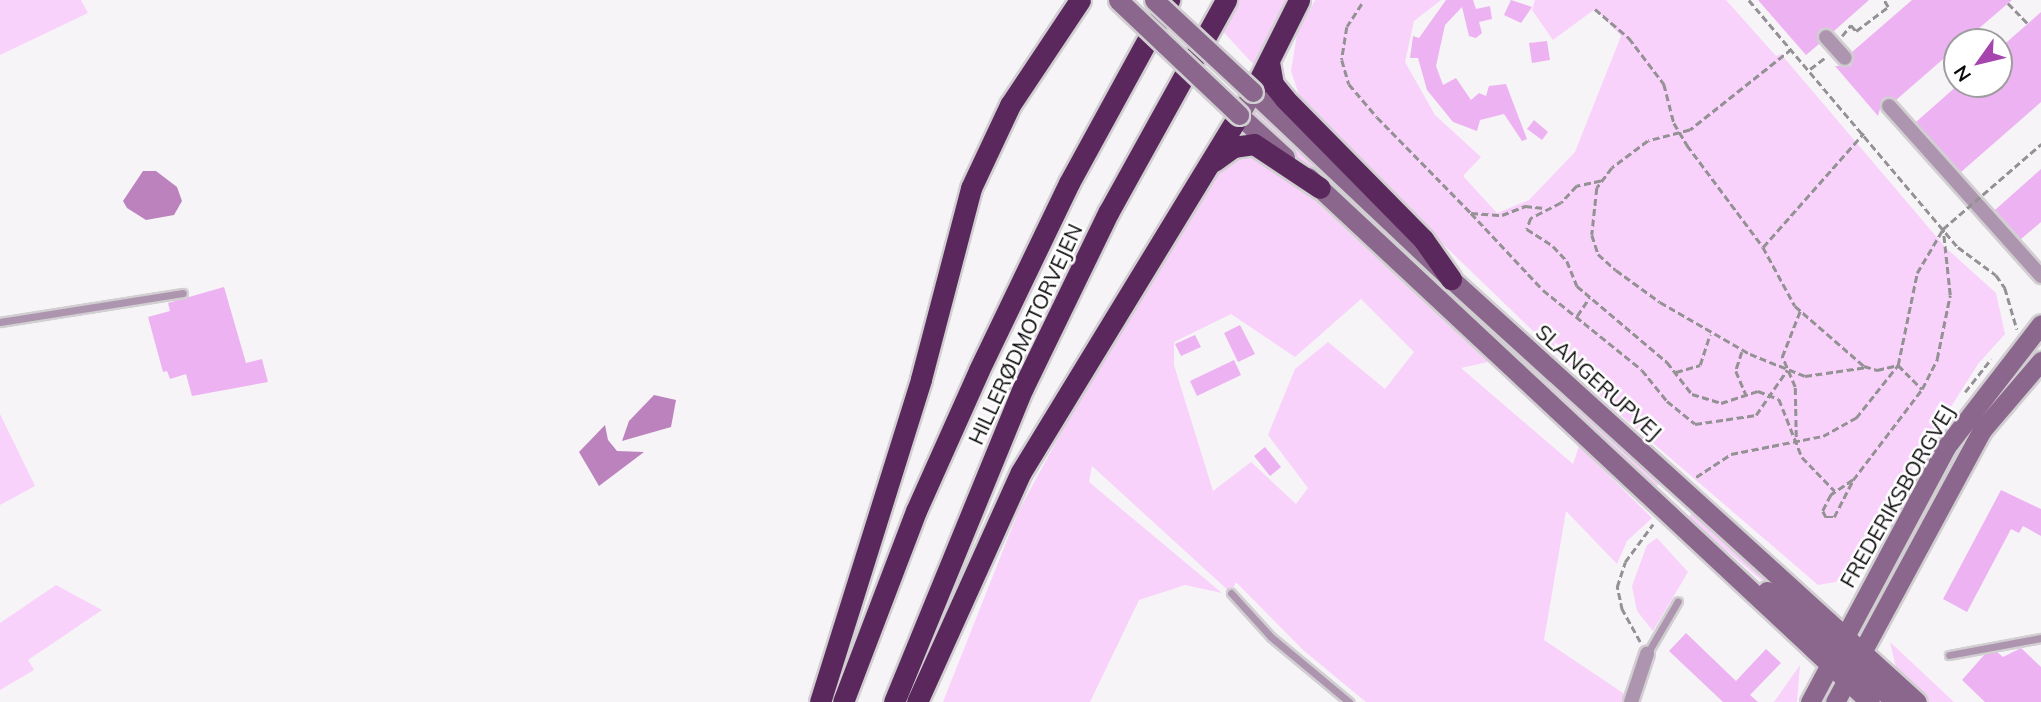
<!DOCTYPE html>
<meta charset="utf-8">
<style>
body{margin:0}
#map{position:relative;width:2041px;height:702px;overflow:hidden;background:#f7f4f7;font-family:Mulish,sans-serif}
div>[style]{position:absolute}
.green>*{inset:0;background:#f8d2fa}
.water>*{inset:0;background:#bb82be}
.building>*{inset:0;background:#edb2f1}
.path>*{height:2.5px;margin-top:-1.25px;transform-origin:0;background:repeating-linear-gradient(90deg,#939193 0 7px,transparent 0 10.5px)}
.roads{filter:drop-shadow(2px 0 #d1cfd1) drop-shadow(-2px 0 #d1cfd1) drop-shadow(0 2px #d1cfd1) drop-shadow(0 -2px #d1cfd1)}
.lane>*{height:7px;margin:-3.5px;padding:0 3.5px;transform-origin:3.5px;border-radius:3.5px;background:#ae95af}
.street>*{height:14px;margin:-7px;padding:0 7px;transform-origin:7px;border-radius:7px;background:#ae95af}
.secondary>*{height:19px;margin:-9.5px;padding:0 9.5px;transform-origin:9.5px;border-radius:9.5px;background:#8b668d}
.highway>*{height:21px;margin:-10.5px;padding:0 10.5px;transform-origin:10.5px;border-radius:10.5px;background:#5b285e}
.path-bridge>*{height:2.5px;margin-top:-1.25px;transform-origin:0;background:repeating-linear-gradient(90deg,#939193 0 7px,transparent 0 10.5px)}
.bridges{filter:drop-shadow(2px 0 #d1cfd1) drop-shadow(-2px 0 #d1cfd1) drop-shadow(0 2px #d1cfd1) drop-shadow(0 -2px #d1cfd1)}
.secondary-bridge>*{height:19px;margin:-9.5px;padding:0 9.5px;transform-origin:9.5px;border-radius:9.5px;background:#8b668d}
span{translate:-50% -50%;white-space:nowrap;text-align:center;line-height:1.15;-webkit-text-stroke:5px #fff;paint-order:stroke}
.street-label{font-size:21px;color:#0c0b0c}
.north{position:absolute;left:1943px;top:28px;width:70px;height:70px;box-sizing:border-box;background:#fff;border:2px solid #9e9d9e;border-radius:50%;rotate:236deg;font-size:19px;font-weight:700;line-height:28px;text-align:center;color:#0c0b0c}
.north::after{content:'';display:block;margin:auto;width:24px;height:32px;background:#a545ad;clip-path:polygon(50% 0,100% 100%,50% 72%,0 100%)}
</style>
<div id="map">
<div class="green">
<i style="clip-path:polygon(0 0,81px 0,88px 13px,0 55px)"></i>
<i style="clip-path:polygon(1236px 0,1292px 0,1266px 52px,1253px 64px,1217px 25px)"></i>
<i style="clip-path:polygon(1315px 0,1441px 0,1414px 21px,1405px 62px,1435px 115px,1481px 157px,1463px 176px,1497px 213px,1529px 200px,1575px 152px,1621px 36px,1595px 9px,1553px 40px,1532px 10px,1535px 0,1726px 0,1776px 56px,1781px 54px,1946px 248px,1996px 293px,2005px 334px,1978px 364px,1841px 581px,1818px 585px,1618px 413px,1304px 110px,1291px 71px,1297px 34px)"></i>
<i style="clip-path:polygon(1256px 108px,1659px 482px,1659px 484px,1655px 488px,1302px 164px,1253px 118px)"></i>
<i style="clip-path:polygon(evenodd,1238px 155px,1268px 157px,1488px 362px,1461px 368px,1573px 464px,1579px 446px,1652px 518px,1627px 541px,1617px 564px,1566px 511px,1544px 640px,1626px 695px,1624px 702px,1366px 702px,1303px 650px,1236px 582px,1231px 593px,1092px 466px,1089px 482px,1222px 593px,1185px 585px,1139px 600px,1090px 702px,943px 702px,1019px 510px,1109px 345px,1219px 169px,1238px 155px,1361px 299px,1414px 352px,1385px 389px,1328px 342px,1295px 369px,1268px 435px,1308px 488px,1296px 504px,1251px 462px,1213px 491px,1174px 365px,1174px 342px,1231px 314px,1295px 357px,1361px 299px)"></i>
<i style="clip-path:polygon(2041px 332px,2041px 341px,2005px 382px,1976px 430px,1864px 629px,1862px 627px,1930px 484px)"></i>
<i style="clip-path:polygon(0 414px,35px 486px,0 505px)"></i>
<i style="clip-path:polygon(1693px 512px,1781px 589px,1798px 611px,1688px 518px)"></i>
<i style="clip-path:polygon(1657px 538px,1688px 572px,1653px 631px,1637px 611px,1632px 586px,1647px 545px)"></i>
<i style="clip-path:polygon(56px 585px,102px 610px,28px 660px,34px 670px,0 690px,0 623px)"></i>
<i style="clip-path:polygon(1890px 642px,1954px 702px,1928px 702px,1897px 672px)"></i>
<i style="clip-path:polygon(1800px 665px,1797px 702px,1774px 702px)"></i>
</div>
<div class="water">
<i style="clip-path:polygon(143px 171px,156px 171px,177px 187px,182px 201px,174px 215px,146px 220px,127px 208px,123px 201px)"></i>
<i style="clip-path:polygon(654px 395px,676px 400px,671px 427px,622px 441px,629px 421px)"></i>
<i style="clip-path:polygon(605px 425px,608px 440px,617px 451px,644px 452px,599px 486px,579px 452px)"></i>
</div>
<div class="building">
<i style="clip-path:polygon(1446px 0,1473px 0,1476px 9px,1490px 6px,1492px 19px,1479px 22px,1482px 33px,1476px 38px,1469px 36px,1462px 7px,1445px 25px,1436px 66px,1443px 85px,1456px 78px,1471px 100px,1479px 93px,1486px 96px,1489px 86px,1506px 84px,1527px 139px,1522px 141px,1504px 114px,1480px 120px,1477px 131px,1453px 122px,1427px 90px,1418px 58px,1410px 58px,1413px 36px,1419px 38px)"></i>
<i style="clip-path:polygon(1511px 0,1532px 7px,1521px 23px,1504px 15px)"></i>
<i style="clip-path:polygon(1758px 0,1869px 0,1834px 31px,1820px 29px,1819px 44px,1806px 55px)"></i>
<i style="clip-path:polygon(1912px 0,2012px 0,1963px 42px,1957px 42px,1957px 47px,1896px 100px,1883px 98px,1878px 116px,1835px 66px,1851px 66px,1852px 52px)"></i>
<i style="clip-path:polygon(2041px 12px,2041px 102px,1961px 172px,1916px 122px,1959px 84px,1999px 84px,1999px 49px)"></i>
<i style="clip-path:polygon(1547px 41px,1550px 60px,1532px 63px,1529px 43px)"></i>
<i style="clip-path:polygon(1534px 120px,1548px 132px,1542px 140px,1527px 129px)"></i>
<i style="clip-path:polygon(2041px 169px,2041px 222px,2021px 239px,1995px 210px)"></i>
<i style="clip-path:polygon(224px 287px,246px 363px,262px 359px,268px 382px,192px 396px,186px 374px,170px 379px,167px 371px,163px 372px,148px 317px,170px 311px,168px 303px)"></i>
<i style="clip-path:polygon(1240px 325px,1255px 354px,1238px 362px,1224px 333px)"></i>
<i style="clip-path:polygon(1195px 335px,1201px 347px,1181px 356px,1175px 344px)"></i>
<i style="clip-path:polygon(1234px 360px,1241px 375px,1197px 396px,1190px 381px)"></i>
<i style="clip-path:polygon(1265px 447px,1281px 467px,1270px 476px,1254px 456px)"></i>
<i style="clip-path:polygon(2001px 490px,2041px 509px,2041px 536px,2023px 526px,2019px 533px,2011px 529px,1967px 612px,1943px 599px)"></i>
<i style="clip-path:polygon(1686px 633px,1736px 681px,1766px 649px,1781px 663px,1750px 695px,1758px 702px,1723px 702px,1669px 651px)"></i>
<i style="clip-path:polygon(2021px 648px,2041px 667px,2041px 702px,1985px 702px,1962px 680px,1985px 654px,1997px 652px,2003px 657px)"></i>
</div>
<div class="path">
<i style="left:1749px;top:0;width:324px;rotate:49.8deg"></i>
<i style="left:1958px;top:247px;width:47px;rotate:36.4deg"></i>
<i style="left:1996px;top:275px;width:16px;rotate:55deg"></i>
<i style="left:2005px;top:288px;width:43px;rotate:73.7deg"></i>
<i style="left:2008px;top:3px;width:29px;rotate:46deg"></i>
<i style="left:1362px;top:4px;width:27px;rotate:123deg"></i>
<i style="left:1347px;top:27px;width:33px;rotate:99deg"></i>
<i style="left:1342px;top:60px;width:25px;rotate:74deg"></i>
<i style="left:1349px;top:84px;width:43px;rotate:49.7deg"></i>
<i style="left:1377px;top:117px;width:134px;rotate:45.6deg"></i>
<i style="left:1471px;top:213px;width:31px;rotate:4deg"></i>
<i style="left:1502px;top:215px;width:25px;rotate:-21deg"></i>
<i style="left:1525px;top:206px;width:19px;rotate:6deg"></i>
<i style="left:1595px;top:9px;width:45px;rotate:40.5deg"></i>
<i style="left:1629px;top:38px;width:58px;rotate:52.7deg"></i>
<i style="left:1664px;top:84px;width:40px;rotate:75.6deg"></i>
<i style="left:1674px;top:123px;width:26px;rotate:59deg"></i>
<i style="left:1687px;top:145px;width:127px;rotate:53.3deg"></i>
<i style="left:1763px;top:247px;width:67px;rotate:61.5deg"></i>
<i style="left:1795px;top:306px;width:91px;rotate:41deg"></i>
<i style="left:1864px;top:366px;width:14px;rotate:17deg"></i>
<i style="left:1877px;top:370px;width:22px;rotate:-13deg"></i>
<i style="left:1898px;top:365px;width:34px;rotate:45deg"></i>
<i style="left:1842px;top:36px;width:14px;rotate:-51deg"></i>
<i style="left:1851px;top:25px;width:8px;rotate:50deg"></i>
<i style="left:1856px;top:31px;width:40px;rotate:-37deg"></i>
<i style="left:1888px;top:7px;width:8px;rotate:-120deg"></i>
<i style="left:1792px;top:49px;width:130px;rotate:141.5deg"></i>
<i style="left:1690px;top:130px;width:43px;rotate:165.3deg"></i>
<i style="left:1648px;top:141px;width:45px;rotate:143.1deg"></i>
<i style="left:1612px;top:168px;width:25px;rotate:127deg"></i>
<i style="left:1597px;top:188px;width:47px;rotate:96.1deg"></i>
<i style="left:1592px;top:235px;width:20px;rotate:72deg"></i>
<i style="left:1598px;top:254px;width:24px;rotate:42deg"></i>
<i style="left:1616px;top:270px;width:54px;rotate:36deg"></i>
<i style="left:1660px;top:302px;width:104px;rotate:30deg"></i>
<i style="left:1750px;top:354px;width:59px;rotate:21.8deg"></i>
<i style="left:1805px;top:376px;width:63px;rotate:-8.3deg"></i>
<i style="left:1810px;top:69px;width:20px;rotate:-37deg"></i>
<i style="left:1601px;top:181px;width:25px;rotate:168deg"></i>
<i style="left:1577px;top:186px;width:23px;rotate:133deg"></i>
<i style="left:1561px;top:203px;width:34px;rotate:153deg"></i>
<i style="left:1531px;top:218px;width:12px;rotate:110deg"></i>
<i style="left:1527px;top:229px;width:31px;rotate:33deg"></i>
<i style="left:1553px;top:246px;width:21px;rotate:47deg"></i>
<i style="left:1567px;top:261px;width:27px;rotate:68deg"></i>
<i style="left:1577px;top:286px;width:118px;rotate:40.2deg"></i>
<i style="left:1667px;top:362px;width:41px;rotate:52deg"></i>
<i style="left:1692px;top:394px;width:30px;rotate:17deg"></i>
<i style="left:1721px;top:403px;width:39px;rotate:-18deg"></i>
<i style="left:1758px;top:391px;width:22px;rotate:21deg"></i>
<i style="left:1779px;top:399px;width:62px;rotate:68.4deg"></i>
<i style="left:1802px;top:457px;width:47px;rotate:45.9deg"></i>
<i style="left:1471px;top:213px;width:105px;rotate:46.9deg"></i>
<i style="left:1543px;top:290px;width:127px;rotate:38.9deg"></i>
<i style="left:1642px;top:370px;width:40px;rotate:51deg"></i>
<i style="left:1667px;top:401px;width:36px;rotate:39deg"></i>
<i style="left:1695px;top:424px;width:62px;rotate:-8.4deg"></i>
<i style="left:1756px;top:415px;width:55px;rotate:-55.4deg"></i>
<i style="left:1763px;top:247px;width:152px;rotate:-48.5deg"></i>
<i style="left:1577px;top:316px;width:22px;rotate:-56deg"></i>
<i style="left:1742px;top:352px;width:20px;rotate:108deg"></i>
<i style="left:1736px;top:371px;width:25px;rotate:67deg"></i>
<i style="left:1676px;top:372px;width:25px;rotate:-16deg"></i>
<i style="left:1700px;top:365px;width:32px;rotate:-72deg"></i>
<i style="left:1965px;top:392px;width:42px;rotate:-51.8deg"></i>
<i style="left:1796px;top:437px;width:50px;rotate:-91.1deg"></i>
<i style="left:1795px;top:387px;width:33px;rotate:-113deg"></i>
<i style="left:1782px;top:357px;width:49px;rotate:-68.6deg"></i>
<i style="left:1696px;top:477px;width:42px;rotate:-33.3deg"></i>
<i style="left:1731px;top:454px;width:94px;rotate:-11.1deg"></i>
<i style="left:1823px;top:436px;width:38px;rotate:-29deg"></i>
<i style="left:1856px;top:418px;width:68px;rotate:-51.6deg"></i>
<i style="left:1898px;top:365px;width:94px;rotate:-78.3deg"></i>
<i style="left:1917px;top:273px;width:51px;rotate:-59.4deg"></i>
<i style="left:1853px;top:480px;width:27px;rotate:146deg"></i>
<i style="left:1831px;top:495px;width:18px;rotate:117deg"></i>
<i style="left:1823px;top:511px;width:7px;rotate:63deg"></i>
<i style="left:1826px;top:517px;width:8px"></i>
<i style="left:1834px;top:517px;width:42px;rotate:-62.8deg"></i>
<i style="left:1853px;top:480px;width:114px;rotate:-52.8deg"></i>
<i style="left:1922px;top:389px;width:34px;rotate:-63deg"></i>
<i style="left:1937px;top:359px;width:65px;rotate:-78.5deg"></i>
<i style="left:1950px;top:295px;width:66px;rotate:-96.1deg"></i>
<i style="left:1640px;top:642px;width:37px;rotate:-119deg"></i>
<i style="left:1622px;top:610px;width:24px;rotate:-102deg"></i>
<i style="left:1617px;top:587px;width:26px;rotate:-72deg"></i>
<i style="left:1625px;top:562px;width:47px;rotate:-53.6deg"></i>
</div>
<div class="roads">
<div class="lane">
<i style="left:0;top:322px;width:185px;rotate:-9deg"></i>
<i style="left:1231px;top:593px;width:59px;rotate:47.7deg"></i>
<i style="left:1271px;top:637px;width:102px;rotate:39.8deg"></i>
<i style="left:1647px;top:654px;width:61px;rotate:-59.7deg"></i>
<i style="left:1949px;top:655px;width:94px;rotate:-10.5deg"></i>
</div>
<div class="street">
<i style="left:1826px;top:37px;width:28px;rotate:48deg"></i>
<i style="left:1889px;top:106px;width:228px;rotate:48.2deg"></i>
<i style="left:1631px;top:702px;width:51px;rotate:-71.6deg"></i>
</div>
<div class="secondary">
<i style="left:1285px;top:157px;width:62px;rotate:-137.6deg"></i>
<i style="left:1239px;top:115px;width:27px;rotate:-59deg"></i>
<i style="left:1253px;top:92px;width:272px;rotate:43.4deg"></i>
<i style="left:1451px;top:279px;width:629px;rotate:42.23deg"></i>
<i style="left:1308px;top:177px;width:769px;rotate:43.05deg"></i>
<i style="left:1767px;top:591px;width:102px;rotate:38.7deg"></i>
<i style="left:1846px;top:659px;width:66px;rotate:40.7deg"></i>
<i style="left:1810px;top:702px;width:289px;rotate:-61.9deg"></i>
<i style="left:1946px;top:447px;width:155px;rotate:-52.3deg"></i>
<i style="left:1835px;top:702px;width:309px;rotate:-61.6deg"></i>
<i style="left:1982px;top:430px;width:91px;rotate:-49.5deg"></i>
</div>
<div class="highway">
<i style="left:1269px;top:62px;width:22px;rotate:80deg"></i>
<i style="left:1273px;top:84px;width:19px;rotate:51deg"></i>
<i style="left:1285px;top:99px;width:197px;rotate:45.4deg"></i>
<i style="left:1423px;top:239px;width:49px;rotate:55deg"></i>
<i style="left:1253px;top:92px;width:103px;rotate:-63.4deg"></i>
<i style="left:1214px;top:161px;width:24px;rotate:-36deg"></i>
<i style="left:1233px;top:147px;width:21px;rotate:-8deg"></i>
<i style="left:1254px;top:144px;width:79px;rotate:33.7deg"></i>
<i style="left:820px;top:702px;width:338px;rotate:-72.6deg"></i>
<i style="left:921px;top:379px;width:197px;rotate:-75.3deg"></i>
<i style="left:971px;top:188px;width:92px;rotate:-64.8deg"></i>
<i style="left:1010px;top:105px;width:126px;rotate:-56.3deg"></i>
<i style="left:843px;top:702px;width:204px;rotate:-69.1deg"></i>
<i style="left:916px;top:511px;width:154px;rotate:-65.9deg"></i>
<i style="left:979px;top:370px;width:208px;rotate:-64.3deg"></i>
<i style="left:1069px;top:183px;width:209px;rotate:-61.3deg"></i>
<i style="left:894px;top:702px;width:339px;rotate:-67.7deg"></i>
<i style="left:1023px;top:388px;width:195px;rotate:-64.1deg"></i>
<i style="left:1108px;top:213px;width:244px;rotate:-61deg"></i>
<i style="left:917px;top:702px;width:252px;rotate:-65.7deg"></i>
<i style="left:1021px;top:472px;width:418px;rotate:-58.6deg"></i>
</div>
</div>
<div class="path-bridge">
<i style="left:1943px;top:229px;width:130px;rotate:-40.9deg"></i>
</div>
<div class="bridges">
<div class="secondary-bridge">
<i style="left:1118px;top:0;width:167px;rotate:43.5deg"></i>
<i style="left:1154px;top:0;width:135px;rotate:42.9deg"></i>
</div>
</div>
<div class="street-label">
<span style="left:1025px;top:334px;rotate:-65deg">HILLERØDMOTORVEJEN</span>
<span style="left:1599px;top:382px;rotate:42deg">SLANGERUPVEJ</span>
<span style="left:1897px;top:496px;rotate:-60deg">FREDERIKSBORGVEJ</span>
</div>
<div class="north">N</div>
</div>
